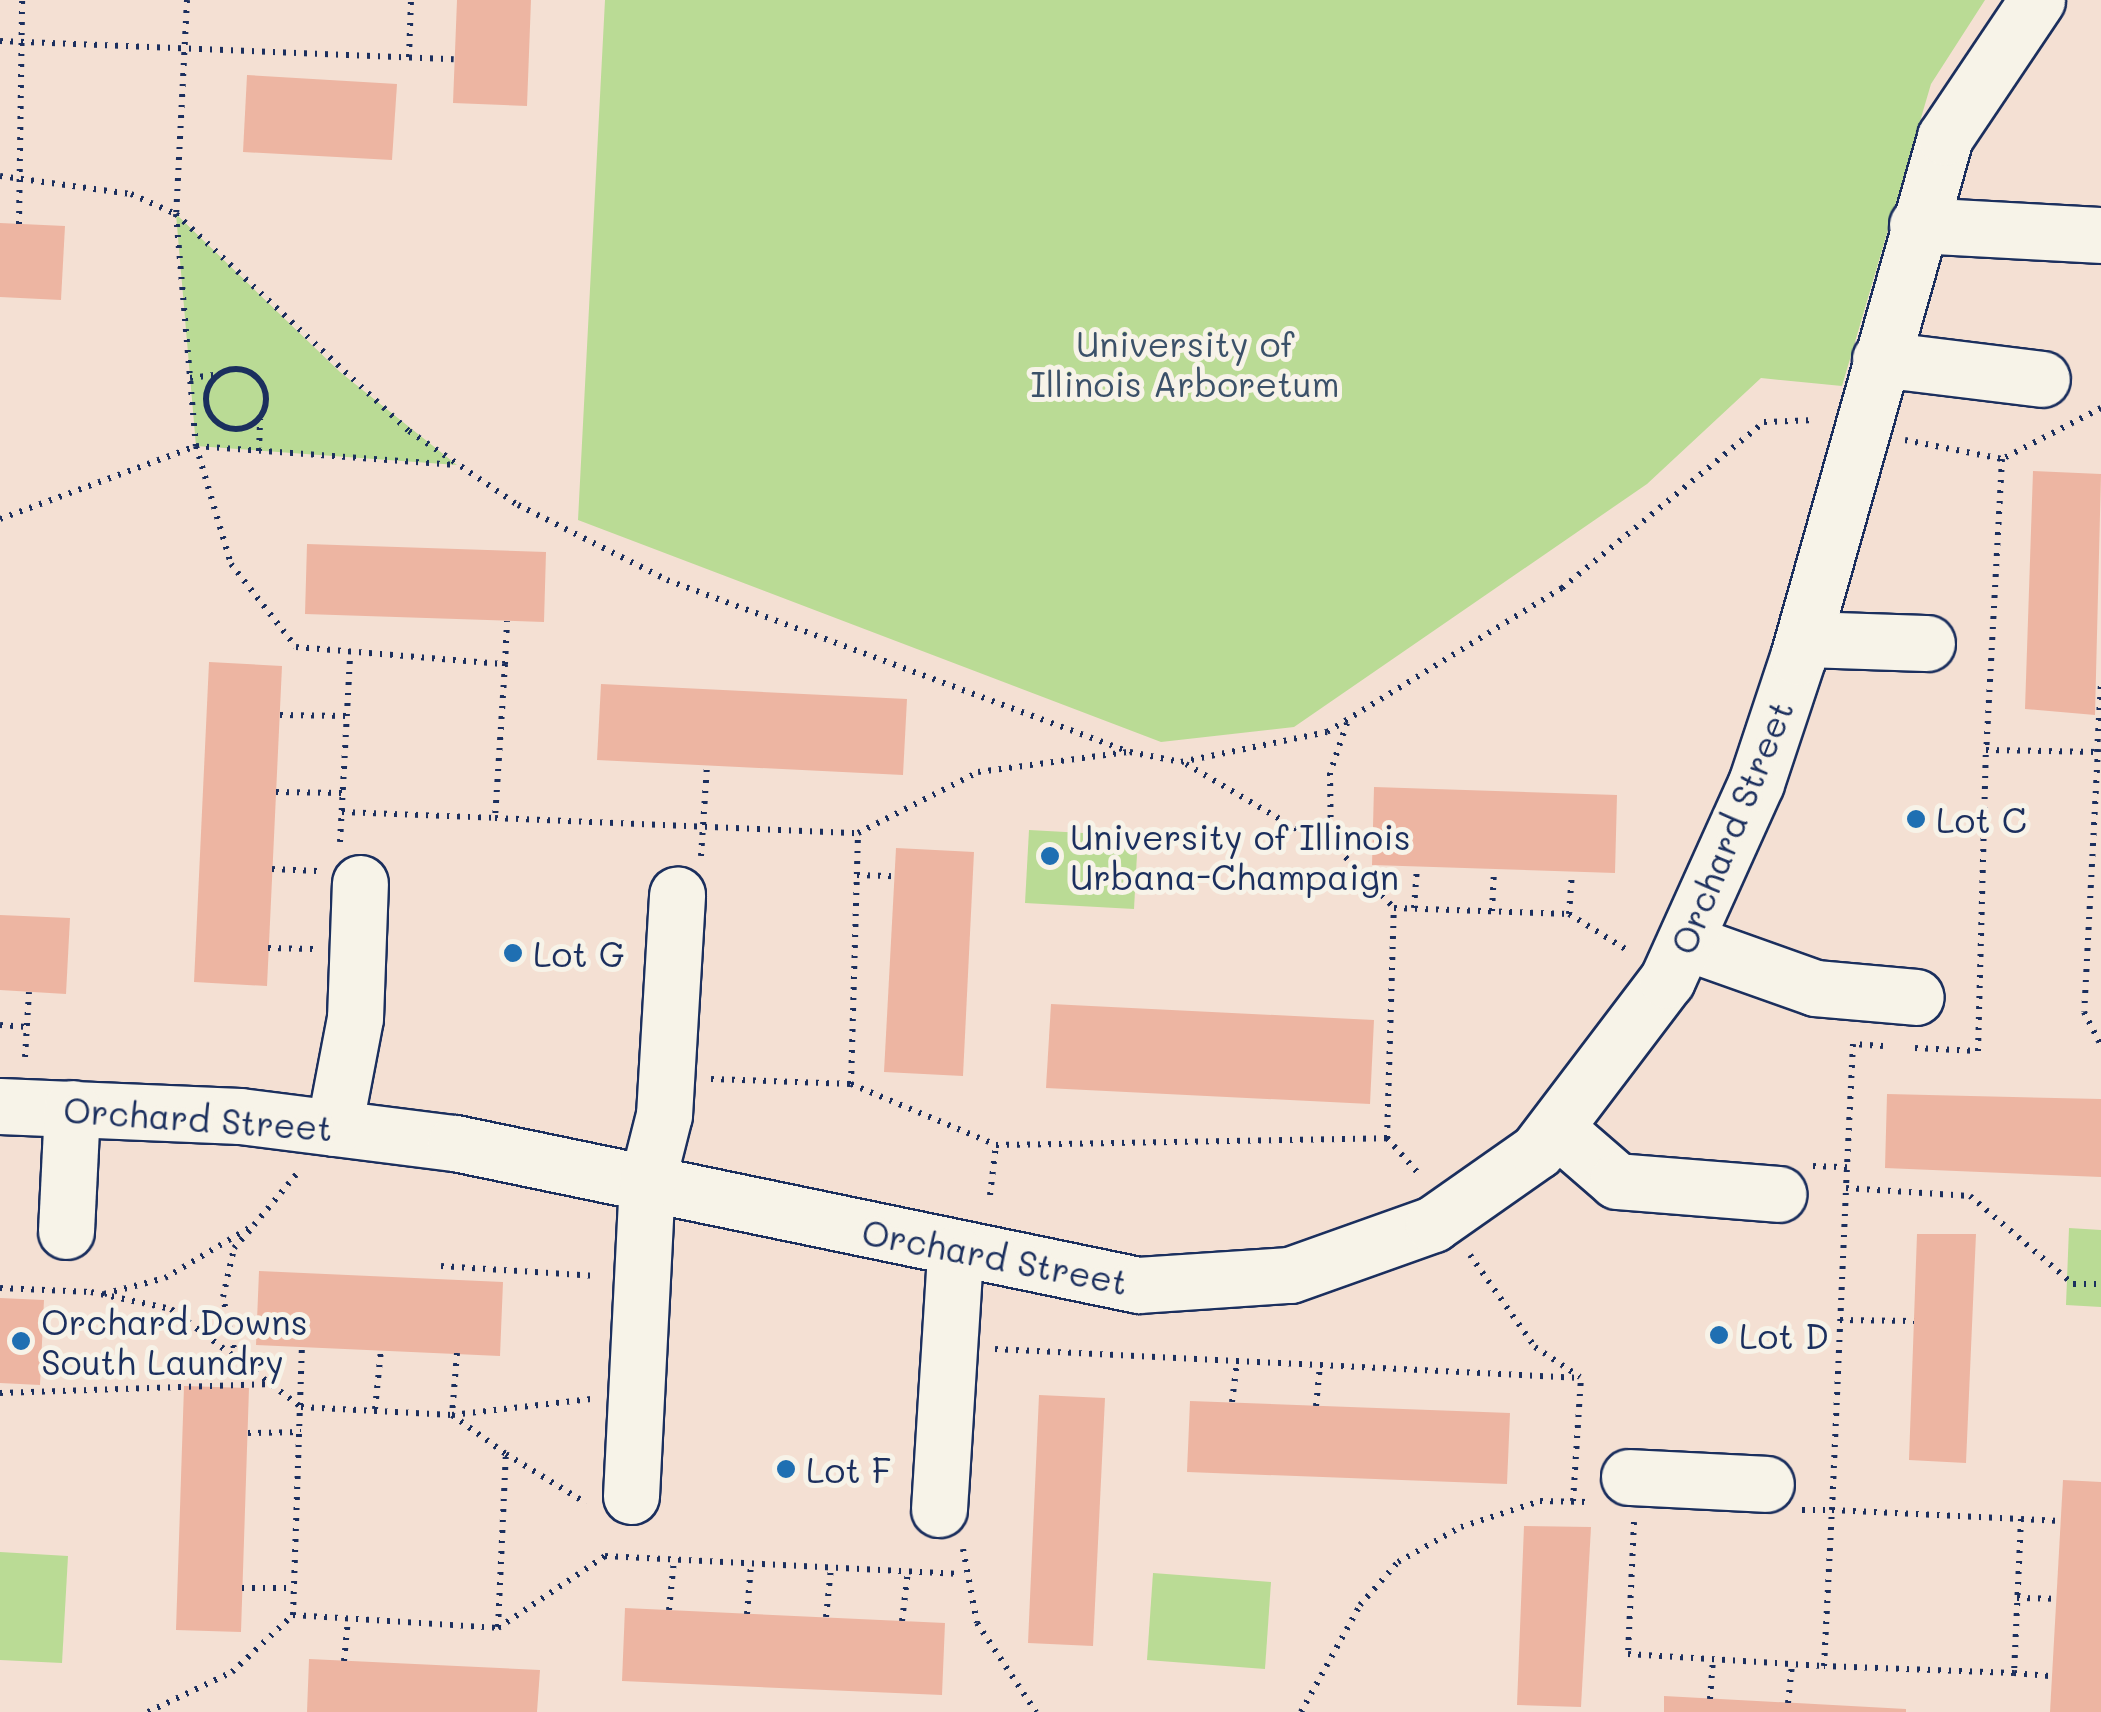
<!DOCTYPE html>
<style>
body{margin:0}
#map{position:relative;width:2101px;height:1712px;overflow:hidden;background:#f7f3e8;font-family:Mali,sans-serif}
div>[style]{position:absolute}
.built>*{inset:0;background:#f4e0d3}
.green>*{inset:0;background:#badb95}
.building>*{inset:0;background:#edb5a2}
.path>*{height:6px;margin-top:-3px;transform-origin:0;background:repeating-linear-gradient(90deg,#1b2f5e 0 2.5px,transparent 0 10.5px)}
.path>.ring{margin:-3px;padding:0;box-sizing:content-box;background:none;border:6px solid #1b2f5e;border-radius:50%}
.roads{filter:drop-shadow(2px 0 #1b2f5e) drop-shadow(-2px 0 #1b2f5e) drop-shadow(0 2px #1b2f5e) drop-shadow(0 -2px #1b2f5e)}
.minor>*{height:55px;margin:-27.5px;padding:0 27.5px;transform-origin:27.5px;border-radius:27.5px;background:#f7f3e8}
.dots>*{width:28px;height:28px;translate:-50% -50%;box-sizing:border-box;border:5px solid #f7f3e8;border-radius:50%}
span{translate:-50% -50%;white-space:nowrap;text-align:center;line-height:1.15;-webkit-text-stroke:10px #f7f3e8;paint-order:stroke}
.park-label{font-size:35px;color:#3b5169}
.poi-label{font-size:35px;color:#1b2f5e}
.left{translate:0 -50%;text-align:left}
.street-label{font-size:35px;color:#1b2f5e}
</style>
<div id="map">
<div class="built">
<i style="clip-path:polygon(0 0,2101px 0,2101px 1712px,0 1712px)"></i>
</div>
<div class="green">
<i style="clip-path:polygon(605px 0,1985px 0,1931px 84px,1842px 386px,1761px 378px,1647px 484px,1294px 727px,1161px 742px,578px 520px)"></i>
<i style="clip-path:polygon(176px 214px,340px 372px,457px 465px,196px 446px)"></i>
<i style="clip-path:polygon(1029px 830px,1138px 836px,1134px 909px,1025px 903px)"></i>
<i style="clip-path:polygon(2069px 1228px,2101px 1230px,2101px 1307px,2066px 1305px)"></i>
<i style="clip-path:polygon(0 1552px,68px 1556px,62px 1663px,0 1660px)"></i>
<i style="clip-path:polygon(1153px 1573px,1271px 1582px,1265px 1669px,1147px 1660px)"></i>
</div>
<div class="building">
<i style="clip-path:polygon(457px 0,531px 0,527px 106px,453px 103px)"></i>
<i style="clip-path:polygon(247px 75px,397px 84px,392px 160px,243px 152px)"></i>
<i style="clip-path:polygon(0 223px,65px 226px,61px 300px,0 297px)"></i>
<i style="clip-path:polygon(2033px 471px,2101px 474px,2095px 715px,2025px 709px)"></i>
<i style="clip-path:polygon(307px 544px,546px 552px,544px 622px,305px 614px)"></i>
<i style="clip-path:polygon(209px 662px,282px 666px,267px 986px,194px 982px)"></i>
<i style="clip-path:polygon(601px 684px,907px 699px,903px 775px,597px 760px)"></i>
<i style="clip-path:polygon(1374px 787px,1617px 795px,1615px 873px,1372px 865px)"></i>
<i style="clip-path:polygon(896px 848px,974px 852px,963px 1076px,884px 1072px)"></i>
<i style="clip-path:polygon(0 915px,70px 918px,66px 994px,0 990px)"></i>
<i style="clip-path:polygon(1051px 1004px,1374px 1020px,1370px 1104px,1046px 1088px)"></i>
<i style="clip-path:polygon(1887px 1094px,2101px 1099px,2101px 1177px,1885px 1168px)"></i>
<i style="clip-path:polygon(1917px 1234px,1976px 1234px,1966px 1463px,1909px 1460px)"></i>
<i style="clip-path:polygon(259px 1271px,503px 1282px,500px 1356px,256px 1345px)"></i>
<i style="clip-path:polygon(0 1298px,44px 1300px,40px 1385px,0 1383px)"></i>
<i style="clip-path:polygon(184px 1386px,249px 1388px,241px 1632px,176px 1630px)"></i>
<i style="clip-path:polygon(1039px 1395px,1105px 1398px,1093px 1646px,1028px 1643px)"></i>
<i style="clip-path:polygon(1190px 1401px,1510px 1413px,1507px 1484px,1187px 1472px)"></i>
<i style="clip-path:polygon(2063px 1480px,2101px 1482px,2101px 1712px,2050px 1712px)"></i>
<i style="clip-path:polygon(1524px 1526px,1591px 1527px,1581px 1707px,1517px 1705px)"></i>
<i style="clip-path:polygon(625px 1608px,945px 1623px,942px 1695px,622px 1681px)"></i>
<i style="clip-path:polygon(309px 1659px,540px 1670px,537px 1712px,307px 1712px)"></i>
<i style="clip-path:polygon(1664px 1696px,1906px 1709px,1906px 1712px,1664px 1712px)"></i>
</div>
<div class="path">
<i style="left:187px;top:0;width:214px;rotate:92.9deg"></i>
<i style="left:176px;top:214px;width:318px;rotate:43deg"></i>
<i style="left:409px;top:431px;width:132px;rotate:34.2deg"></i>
<i style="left:518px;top:505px;width:167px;rotate:26.7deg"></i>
<i style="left:667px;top:580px;width:494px;rotate:20.4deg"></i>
<i style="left:1130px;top:752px;width:52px;rotate:11.1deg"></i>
<i style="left:1181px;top:762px;width:149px;rotate:-11.6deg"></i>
<i style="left:1327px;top:732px;width:276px;rotate:-31.5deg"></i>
<i style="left:1562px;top:588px;width:261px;rotate:-39.4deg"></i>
<i style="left:1764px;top:422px;width:51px;rotate:-2.2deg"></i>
<i style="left:0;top:41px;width:454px;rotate:2.3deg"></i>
<i style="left:409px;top:57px;width:57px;rotate:-88deg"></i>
<i style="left:0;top:176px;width:132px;rotate:7.8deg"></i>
<i style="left:131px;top:194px;width:49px;rotate:24deg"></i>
<i style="left:176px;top:214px;width:233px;rotate:85.1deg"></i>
<i style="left:196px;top:446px;width:261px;rotate:4.2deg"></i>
<i style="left:19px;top:224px;width:224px;rotate:-89.2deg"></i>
<i class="ring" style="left:206px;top:369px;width:54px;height:54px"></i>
<i style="left:190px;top:378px;width:26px;rotate:-7deg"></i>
<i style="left:2101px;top:408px;width:111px;rotate:152.7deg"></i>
<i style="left:2002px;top:459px;width:291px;rotate:93.1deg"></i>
<i style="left:1986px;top:750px;width:111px;rotate:1deg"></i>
<i style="left:2097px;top:752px;width:70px;rotate:-86.7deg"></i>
<i style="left:1905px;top:440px;width:99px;rotate:11.1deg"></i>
<i style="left:259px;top:451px;width:32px;rotate:-88deg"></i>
<i style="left:0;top:519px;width:209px;rotate:-20.4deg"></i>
<i style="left:196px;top:446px;width:123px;rotate:73.5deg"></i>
<i style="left:231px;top:564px;width:105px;rotate:51.9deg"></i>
<i style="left:296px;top:647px;width:210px;rotate:4.7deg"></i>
<i style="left:505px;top:664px;width:154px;rotate:93.7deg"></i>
<i style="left:495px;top:818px;width:363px;rotate:2.4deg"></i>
<i style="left:858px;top:833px;width:135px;rotate:-26.9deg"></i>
<i style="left:978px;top:772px;width:151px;rotate:-7.6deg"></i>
<i style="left:505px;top:664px;width:43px;rotate:-87.3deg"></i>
<i style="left:280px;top:715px;width:67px;rotate:0.9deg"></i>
<i style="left:1347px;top:723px;width:53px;rotate:108.8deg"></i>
<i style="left:1330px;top:773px;width:69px;rotate:89.2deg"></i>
<i style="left:1331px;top:842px;width:91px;rotate:46.3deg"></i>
<i style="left:2098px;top:749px;width:263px;rotate:93deg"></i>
<i style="left:2084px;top:1012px;width:38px;rotate:63deg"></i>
<i style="left:1186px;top:764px;width:172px;rotate:30.4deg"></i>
<i style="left:276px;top:792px;width:67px;rotate:0.9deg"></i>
<i style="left:342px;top:812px;width:153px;rotate:2.2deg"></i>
<i style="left:340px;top:842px;width:184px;rotate:-86.9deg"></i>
<i style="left:701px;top:856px;width:91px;rotate:-86.2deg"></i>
<i style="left:272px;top:869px;width:45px;rotate:2.5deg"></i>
<i style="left:857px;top:875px;width:38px;rotate:2deg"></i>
<i style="left:1414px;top:908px;width:41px;rotate:-85.8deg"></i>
<i style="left:1492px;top:911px;width:41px;rotate:-87.2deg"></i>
<i style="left:1569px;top:914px;width:42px;rotate:-85.9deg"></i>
<i style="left:268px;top:948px;width:45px;rotate:1.3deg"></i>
<i style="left:0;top:1025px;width:27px;rotate:4deg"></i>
<i style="left:1883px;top:1046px;width:30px;rotate:-176deg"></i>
<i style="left:1853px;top:1044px;width:144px;rotate:92.8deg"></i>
<i style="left:1846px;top:1188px;width:124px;rotate:3.7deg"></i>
<i style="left:1970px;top:1196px;width:135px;rotate:40.5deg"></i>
<i style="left:2073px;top:1284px;width:28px"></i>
<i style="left:1915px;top:1048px;width:63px;rotate:2.7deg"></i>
<i style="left:1978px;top:1051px;width:301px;rotate:-88.5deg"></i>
<i style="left:25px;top:1057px;width:65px;rotate:-86.5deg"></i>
<i style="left:711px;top:1079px;width:140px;rotate:2deg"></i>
<i style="left:851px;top:1084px;width:251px;rotate:-88.4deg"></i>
<i style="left:851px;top:1084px;width:157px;rotate:22.8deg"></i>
<i style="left:996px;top:1145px;width:391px;rotate:-1deg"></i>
<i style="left:1387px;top:1138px;width:230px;rotate:-88.3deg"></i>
<i style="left:1394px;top:908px;width:175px;rotate:2deg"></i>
<i style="left:1569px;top:914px;width:68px;rotate:31.8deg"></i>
<i style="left:1387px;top:1138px;width:48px;rotate:48.4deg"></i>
<i style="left:1813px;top:1166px;width:34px;rotate:2deg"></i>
<i style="left:990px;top:1195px;width:50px;rotate:-83.2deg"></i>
<i style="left:1470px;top:1255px;width:113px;rotate:54.8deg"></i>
<i style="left:1535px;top:1347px;width:54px;rotate:33.7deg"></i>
<i style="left:441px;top:1266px;width:156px;rotate:3.7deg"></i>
<i style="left:0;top:1288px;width:91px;rotate:2.5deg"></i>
<i style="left:91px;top:1292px;width:82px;rotate:12deg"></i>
<i style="left:171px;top:1309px;width:163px;rotate:37deg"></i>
<i style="left:301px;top:1407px;width:151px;rotate:3deg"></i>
<i style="left:452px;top:1415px;width:67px;rotate:35.8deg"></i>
<i style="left:104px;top:1294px;width:63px;rotate:-14.7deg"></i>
<i style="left:165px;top:1278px;width:104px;rotate:-30.8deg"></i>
<i style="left:254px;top:1225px;width:72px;rotate:-50.1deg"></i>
<i style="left:1840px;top:1320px;width:74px;rotate:0.8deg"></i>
<i style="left:995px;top:1349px;width:587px;rotate:2.83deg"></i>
<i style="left:457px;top:1353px;width:62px;rotate:94.6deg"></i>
<i style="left:452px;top:1415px;width:140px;rotate:-6.6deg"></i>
<i style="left:236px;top:1358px;width:62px;rotate:-102deg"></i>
<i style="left:223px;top:1297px;width:50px;rotate:-77.3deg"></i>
<i style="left:234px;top:1248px;width:24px;rotate:-48deg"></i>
<i style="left:0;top:1393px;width:266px;rotate:-1.9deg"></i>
<i style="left:1232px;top:1402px;width:41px;rotate:-83deg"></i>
<i style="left:1316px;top:1406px;width:41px;rotate:-84.4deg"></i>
<i style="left:375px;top:1409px;width:59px;rotate:-84.2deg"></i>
<i style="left:248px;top:1433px;width:53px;rotate:-1.1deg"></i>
<i style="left:1573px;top:1501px;width:123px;rotate:-86.3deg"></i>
<i style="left:1802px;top:1510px;width:30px"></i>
<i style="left:1832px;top:1510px;width:189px;rotate:2.7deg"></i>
<i style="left:2021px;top:1519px;width:154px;rotate:92.6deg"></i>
<i style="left:2014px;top:1673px;width:190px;rotate:-177.9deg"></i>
<i style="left:1824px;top:1666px;width:156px;rotate:-87.1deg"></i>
<i style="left:1832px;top:1510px;width:322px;rotate:-87.5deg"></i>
<i style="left:2021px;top:1519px;width:39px;rotate:3deg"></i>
<i style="left:1634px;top:1522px;width:132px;rotate:92.6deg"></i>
<i style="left:1628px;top:1654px;width:196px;rotate:3.5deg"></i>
<i style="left:963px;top:1549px;width:75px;rotate:79.3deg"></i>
<i style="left:977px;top:1623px;width:107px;rotate:56.5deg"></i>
<i style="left:242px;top:1588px;width:52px"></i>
<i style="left:2017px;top:1598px;width:39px;rotate:1deg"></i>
<i style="left:669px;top:1610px;width:50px;rotate:-84.3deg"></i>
<i style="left:747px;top:1614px;width:50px;rotate:-85.4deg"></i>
<i style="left:293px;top:1615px;width:268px;rotate:-88.1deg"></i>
<i style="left:826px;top:1617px;width:49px;rotate:-84.2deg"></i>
<i style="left:902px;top:1621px;width:50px;rotate:-83.2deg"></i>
<i style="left:498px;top:1627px;width:173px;rotate:-87.4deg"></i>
<i style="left:506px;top:1454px;width:94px;rotate:31.5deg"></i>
<i style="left:344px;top:1661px;width:42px;rotate:-84.6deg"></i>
<i style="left:2014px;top:1673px;width:38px;rotate:5deg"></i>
<i style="left:1710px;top:1699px;width:40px;rotate:-85.7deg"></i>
<i style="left:1788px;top:1703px;width:39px;rotate:-84deg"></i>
<i style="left:148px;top:1712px;width:93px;rotate:-25.5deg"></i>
<i style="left:232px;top:1672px;width:83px;rotate:-43.1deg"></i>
<i style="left:293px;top:1615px;width:205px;rotate:3.6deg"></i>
<i style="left:498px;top:1628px;width:129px;rotate:-33.9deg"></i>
<i style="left:605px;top:1556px;width:356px;rotate:2.9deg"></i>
<i style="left:1301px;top:1712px;width:122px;rotate:-61.1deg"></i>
<i style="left:1360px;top:1605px;width:57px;rotate:-48.5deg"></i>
<i style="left:1398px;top:1562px;width:72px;rotate:-29.1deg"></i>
<i style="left:1461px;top:1527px;width:83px;rotate:-18.2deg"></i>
<i style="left:1540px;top:1501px;width:48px;rotate:1.2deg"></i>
</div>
<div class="roads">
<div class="minor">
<i style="left:1917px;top:225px;width:184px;rotate:3.1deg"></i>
<i style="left:1880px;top:359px;width:163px;rotate:7deg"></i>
<i style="left:1804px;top:639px;width:123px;rotate:1.9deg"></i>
<i style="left:1686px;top:942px;width:137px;rotate:19.6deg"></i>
<i style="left:1815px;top:988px;width:101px;rotate:5.1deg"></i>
<i style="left:0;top:1106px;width:240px;rotate:2.4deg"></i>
<i style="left:240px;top:1116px;width:217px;rotate:7.2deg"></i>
<i style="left:455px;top:1143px;width:698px;rotate:11.74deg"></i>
<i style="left:1138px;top:1285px;width:152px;rotate:-3.8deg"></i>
<i style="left:1290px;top:1275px;width:152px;rotate:-19.6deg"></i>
<i style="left:1433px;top:1224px;width:127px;rotate:-35.1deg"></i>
<i style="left:1537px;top:1151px;width:215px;rotate:-52.8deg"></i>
<i style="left:1667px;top:980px;width:216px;rotate:-65.7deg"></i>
<i style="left:1756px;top:783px;width:133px;rotate:-71.6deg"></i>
<i style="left:1798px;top:657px;width:540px;rotate:-74.21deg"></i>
<i style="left:1945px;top:137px;width:165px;rotate:-56.1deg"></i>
<i style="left:334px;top:1128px;width:112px;rotate:-79.2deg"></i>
<i style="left:355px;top:1018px;width:135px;rotate:-87.9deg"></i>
<i style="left:1557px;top:1129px;width:79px;rotate:40.9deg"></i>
<i style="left:1617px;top:1181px;width:162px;rotate:4.6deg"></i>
<i style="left:66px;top:1231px;width:123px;rotate:-87.2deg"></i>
<i style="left:1629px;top:1477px;width:137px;rotate:2.9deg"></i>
<i style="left:631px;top:1496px;width:314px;rotate:-87.1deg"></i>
<i style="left:647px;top:1182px;width:69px;rotate:-75.8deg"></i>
<i style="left:664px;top:1115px;width:221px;rotate:-86.6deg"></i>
<i style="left:939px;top:1509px;width:256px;rotate:-86.4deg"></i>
</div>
</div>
<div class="dots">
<i style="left:1916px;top:819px;background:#1f6fb2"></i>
<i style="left:1050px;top:856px;background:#1f6fb2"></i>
<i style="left:513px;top:953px;background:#1f6fb2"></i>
<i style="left:1719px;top:1335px;background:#1f6fb2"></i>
<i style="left:21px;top:1341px;background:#1f6fb2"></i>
<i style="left:786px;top:1469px;background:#1f6fb2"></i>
</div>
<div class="park-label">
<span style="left:1185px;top:363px">University of<br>Illinois Arboretum</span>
</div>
<div class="poi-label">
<span class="left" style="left:1936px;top:819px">Lot C</span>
<span class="left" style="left:1070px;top:856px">University of Illinois<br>Urbana-Champaign</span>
<span class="left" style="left:533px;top:953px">Lot G</span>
<span class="left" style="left:41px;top:1341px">Orchard Downs<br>South Laundry</span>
<span class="left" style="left:1739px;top:1335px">Lot D</span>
<span class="left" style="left:806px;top:1469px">Lot F</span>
</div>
<div class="street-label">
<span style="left:1731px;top:827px;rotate:-68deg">Orchard Street</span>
<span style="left:198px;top:1118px;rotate:4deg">Orchard Street</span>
<span style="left:995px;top:1256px;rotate:11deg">Orchard Street</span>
</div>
</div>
